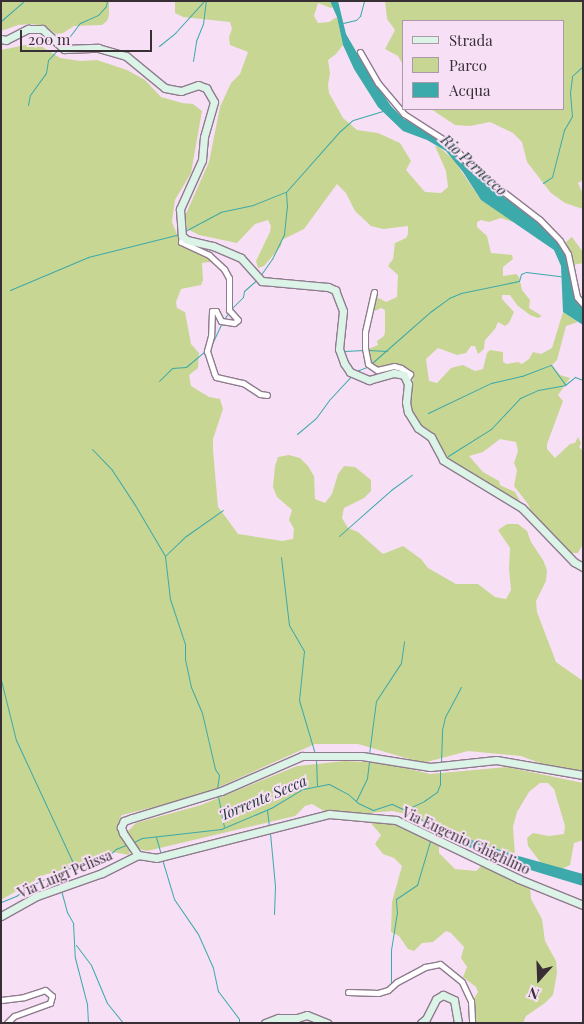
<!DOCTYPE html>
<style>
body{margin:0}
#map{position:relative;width:584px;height:1024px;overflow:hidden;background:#f7e0f5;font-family:"Playfair Display",serif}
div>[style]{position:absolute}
.green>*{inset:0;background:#c8d693}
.water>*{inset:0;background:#3ca9aa}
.stream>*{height:1px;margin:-0.5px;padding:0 0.5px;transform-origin:0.5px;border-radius:0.5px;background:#3ca9aa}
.roads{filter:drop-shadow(1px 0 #8f7b8d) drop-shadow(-1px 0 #8f7b8d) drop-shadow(0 1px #8f7b8d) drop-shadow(0 -1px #8f7b8d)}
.street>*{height:5px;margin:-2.5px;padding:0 2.5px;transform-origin:2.5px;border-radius:2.5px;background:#fff}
.secondary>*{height:7px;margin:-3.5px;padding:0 3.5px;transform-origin:3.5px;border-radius:3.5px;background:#dcf4e8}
span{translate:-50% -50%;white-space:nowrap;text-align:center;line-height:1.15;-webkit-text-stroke:4px #f7e0f5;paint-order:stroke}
.street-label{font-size:14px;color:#372e36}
.water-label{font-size:15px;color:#223a3a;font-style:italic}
.frame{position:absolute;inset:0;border:2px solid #372e36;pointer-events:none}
.legend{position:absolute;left:402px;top:20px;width:162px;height:90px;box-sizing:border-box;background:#f7e0f5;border:1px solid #aa99a9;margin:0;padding:6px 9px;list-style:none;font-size:15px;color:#372e36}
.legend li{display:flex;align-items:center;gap:10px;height:25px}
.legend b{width:25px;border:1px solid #aa99a9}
.north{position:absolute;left:514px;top:954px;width:50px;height:50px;-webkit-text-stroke:4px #f7e0f5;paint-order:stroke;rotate:200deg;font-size:14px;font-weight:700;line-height:20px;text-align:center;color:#372e36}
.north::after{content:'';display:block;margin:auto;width:18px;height:22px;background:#372e36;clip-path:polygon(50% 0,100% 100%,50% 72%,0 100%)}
.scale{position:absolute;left:20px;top:30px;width:132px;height:22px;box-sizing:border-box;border:2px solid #372e36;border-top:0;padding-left:6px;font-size:15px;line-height:18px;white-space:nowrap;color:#372e36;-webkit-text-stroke:4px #f7e0f5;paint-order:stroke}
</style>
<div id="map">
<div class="green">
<i style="clip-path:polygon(1px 1px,109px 1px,109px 15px,107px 21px,102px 25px,74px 26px,63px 33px,56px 34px,45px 26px,31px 24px,18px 25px,1px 31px)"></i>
<i style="clip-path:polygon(175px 1px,330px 1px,333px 7px,331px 8px,318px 3px,314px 16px,318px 23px,329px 22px,337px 17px,343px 45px,336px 54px,328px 60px,330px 73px,328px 85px,329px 93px,343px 118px,357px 130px,378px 133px,400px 143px,411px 161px,406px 170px,425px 192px,441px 193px,448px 187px,446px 171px,435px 146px,439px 147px,453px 159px,481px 200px,513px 220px,513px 222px,501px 218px,489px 222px,481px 220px,477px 222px,477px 227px,487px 236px,491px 253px,512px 255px,513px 259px,503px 267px,503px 276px,516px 274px,519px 277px,522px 290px,530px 300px,529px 308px,542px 316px,538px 318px,530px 315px,517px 305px,510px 295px,502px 295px,502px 299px,514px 312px,509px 323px,505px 326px,498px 322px,495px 329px,485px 340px,484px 349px,478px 354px,475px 346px,471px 346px,466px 353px,457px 355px,438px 348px,426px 359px,429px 381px,437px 383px,451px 368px,463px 365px,475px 371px,483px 369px,487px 353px,490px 350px,503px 352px,503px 362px,507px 364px,518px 362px,522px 364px,529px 359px,533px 352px,541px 354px,552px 348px,563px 312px,578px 322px,566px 326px,557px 360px,552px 365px,560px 375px,570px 378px,558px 395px,563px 401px,547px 444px,547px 449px,555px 458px,570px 444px,575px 443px,578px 437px,581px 443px,579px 447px,583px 451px,583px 544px,578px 553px,570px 553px,564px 548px,532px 514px,528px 504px,514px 486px,517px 470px,514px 463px,518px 451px,516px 442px,500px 439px,483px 452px,469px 456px,483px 472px,499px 481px,500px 485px,515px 492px,520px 501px,488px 484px,447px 459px,419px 425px,411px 410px,409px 400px,413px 380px,409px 369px,402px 366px,375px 367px,370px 362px,366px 350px,378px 345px,377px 341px,384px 336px,385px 332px,385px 310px,381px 308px,375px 311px,373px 309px,375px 296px,386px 302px,397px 297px,398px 275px,388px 266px,393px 259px,395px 243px,406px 238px,408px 234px,408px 226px,383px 229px,371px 226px,355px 211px,346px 193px,337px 184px,304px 229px,282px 240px,281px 246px,264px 266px,258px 268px,256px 261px,270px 232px,271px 226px,268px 220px,255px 224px,237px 243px,199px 235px,187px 229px,185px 216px,209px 162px,220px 107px,231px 83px,240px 74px,248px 52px,230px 45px,229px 37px,232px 29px,230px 22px,183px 17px,175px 13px)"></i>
<i style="clip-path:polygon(385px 1px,583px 1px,583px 180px,578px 183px,583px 194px,583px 209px,565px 203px,551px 193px,527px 162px,522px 142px,513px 133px,490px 122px,470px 126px,455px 125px,431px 109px,563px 109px,563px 21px,403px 21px,403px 65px,398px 56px,385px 49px,395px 30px,387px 19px)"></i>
<i style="clip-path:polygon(30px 44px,41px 46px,60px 58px,81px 61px,97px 60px,127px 70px,145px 80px,161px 97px,182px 103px,193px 104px,202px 111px,191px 173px,175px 200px,172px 222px,180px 242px,213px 259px,210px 262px,202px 263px,203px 280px,201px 285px,181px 289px,176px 302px,177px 308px,185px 312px,191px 344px,199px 353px,198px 368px,189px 375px,191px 386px,209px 397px,220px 399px,223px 409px,213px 439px,213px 450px,218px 507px,225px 516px,238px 534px,282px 541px,293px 539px,294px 529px,289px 520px,292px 510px,277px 497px,273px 487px,275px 466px,278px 457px,289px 455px,300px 458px,308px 466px,314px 476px,315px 499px,325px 503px,332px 494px,338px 474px,344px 466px,355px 467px,371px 480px,371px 491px,364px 498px,344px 508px,342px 518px,348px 528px,358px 532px,383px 554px,403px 546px,421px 559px,428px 568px,456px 584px,478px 584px,495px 597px,506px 599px,511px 590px,509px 569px,510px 548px,498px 530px,507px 524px,518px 524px,527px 531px,531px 542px,543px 560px,547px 570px,546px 581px,536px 601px,537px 612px,556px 662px,583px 681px,583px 772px,550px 767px,521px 756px,468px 751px,423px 763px,358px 744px,315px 744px,199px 796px,122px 815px,119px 820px,120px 832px,130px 850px,129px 855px,112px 852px,101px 859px,44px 875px,1px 900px,1px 50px)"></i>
<i style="clip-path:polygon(572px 237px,583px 252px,583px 263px,573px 265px,566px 242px)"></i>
<i style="clip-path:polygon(345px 761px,385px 763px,430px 774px,507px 767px,583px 783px,583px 840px,574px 843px,570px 865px,562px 869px,541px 863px,528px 846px,527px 838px,533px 833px,549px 836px,564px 834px,565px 826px,554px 789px,548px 783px,540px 783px,529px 792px,517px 812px,513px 827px,515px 855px,440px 829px,427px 820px,412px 821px,402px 813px,392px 811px,358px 814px,324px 811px,312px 804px,305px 806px,295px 816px,147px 851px,139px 849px,127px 832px,136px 823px,201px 805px,297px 766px)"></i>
<i style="clip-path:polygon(369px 821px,388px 822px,400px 825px,439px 844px,439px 853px,455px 869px,476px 871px,481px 866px,530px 888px,531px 899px,542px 919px,545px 941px,556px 961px,557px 973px,553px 995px,545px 1003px,526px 1016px,523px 1023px,475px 1023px,473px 1000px,478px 992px,476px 987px,463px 977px,467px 967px,461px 958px,464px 947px,451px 933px,446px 931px,433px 942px,422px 943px,414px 951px,408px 949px,399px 936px,391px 932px,392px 902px,402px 866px,394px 858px,383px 854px,375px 844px,381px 835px)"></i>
</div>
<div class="water">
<i style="clip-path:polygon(330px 1px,338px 1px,346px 34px,367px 70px,391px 106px,404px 119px,411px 121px,454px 149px,463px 163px,493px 189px,539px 223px,560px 244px,566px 255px,574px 295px,583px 307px,583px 325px,563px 312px,561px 266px,554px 250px,481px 200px,463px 172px,446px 151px,427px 140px,403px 131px,378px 107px,354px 69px,343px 45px,337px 17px)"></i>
<i style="clip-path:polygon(440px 829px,515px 855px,583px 874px,583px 886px,514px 865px,439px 835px,437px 831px)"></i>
</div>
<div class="stream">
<i style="left:1px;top:21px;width:30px;rotate:-41deg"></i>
<i style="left:343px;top:23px;width:13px;rotate:-13deg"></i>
<i style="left:356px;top:20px;width:6px;rotate:-45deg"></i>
<i style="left:360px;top:16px;width:16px;rotate:-75deg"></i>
<i style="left:64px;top:44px;width:26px;rotate:-53deg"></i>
<i style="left:80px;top:23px;width:20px;rotate:-24deg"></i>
<i style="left:98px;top:15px;width:12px;rotate:-48deg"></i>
<i style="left:106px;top:6px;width:5px;rotate:-79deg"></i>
<i style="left:159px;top:46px;width:21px;rotate:-39deg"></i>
<i style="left:175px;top:33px;width:43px;rotate:-47.8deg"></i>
<i style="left:193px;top:61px;width:20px;rotate:-81deg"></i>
<i style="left:196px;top:41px;width:18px;rotate:-68deg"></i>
<i style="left:203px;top:24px;width:23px;rotate:-83deg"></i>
<i style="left:28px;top:105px;width:10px;rotate:-79deg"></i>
<i style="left:30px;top:95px;width:27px;rotate:-54deg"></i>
<i style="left:46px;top:73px;width:13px;rotate:-81deg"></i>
<i style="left:48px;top:60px;width:16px;rotate:-47deg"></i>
<i style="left:543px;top:183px;width:11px;rotate:-34deg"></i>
<i style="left:552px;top:177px;width:49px;rotate:-75.7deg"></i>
<i style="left:564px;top:130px;width:16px;rotate:-60deg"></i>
<i style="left:572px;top:116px;width:23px;rotate:-95deg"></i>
<i style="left:570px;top:93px;width:17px;rotate:-83deg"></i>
<i style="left:572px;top:76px;width:15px;rotate:-42deg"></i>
<i style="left:185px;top:231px;width:40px;rotate:-28deg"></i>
<i style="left:220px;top:212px;width:34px;rotate:-12deg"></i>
<i style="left:253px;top:205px;width:35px;rotate:-22deg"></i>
<i style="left:286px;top:192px;width:80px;rotate:-48.5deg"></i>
<i style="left:339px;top:132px;width:18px;rotate:-41deg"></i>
<i style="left:353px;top:120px;width:31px;rotate:-17deg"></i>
<i style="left:260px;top:276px;width:21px;rotate:-55deg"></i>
<i style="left:272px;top:259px;width:28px;rotate:-64deg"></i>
<i style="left:284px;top:234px;width:27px;rotate:-84deg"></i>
<i style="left:287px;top:207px;width:15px;rotate:-94deg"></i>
<i style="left:10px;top:290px;width:85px;rotate:-22.9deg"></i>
<i style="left:88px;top:257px;width:95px;rotate:-14deg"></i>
<i style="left:231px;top:309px;width:17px;rotate:-45deg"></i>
<i style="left:243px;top:297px;width:6px;rotate:-81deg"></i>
<i style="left:244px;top:291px;width:18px;rotate:-41deg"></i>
<i style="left:224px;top:319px;width:9px;rotate:-54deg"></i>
<i style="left:210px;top:348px;width:29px;rotate:-65deg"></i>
<i style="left:368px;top:350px;width:19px;rotate:3deg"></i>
<i style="left:344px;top:351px;width:20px;rotate:-3deg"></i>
<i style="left:372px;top:363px;width:77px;rotate:-41.3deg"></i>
<i style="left:430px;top:312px;width:24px;rotate:-36deg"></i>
<i style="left:449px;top:298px;width:13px;rotate:-23deg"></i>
<i style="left:461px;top:293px;width:59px;rotate:-11.7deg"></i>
<i style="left:519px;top:281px;width:7px;rotate:-74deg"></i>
<i style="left:521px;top:274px;width:5px;rotate:-22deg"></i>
<i style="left:526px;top:272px;width:35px;rotate:7deg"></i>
<i style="left:356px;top:371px;width:12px;rotate:-20deg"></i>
<i style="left:159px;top:381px;width:18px;rotate:-45deg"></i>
<i style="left:172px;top:368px;width:14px;rotate:-4deg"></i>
<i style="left:186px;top:367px;width:25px;rotate:-40deg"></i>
<i style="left:428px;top:413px;width:70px;rotate:-25.5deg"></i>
<i style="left:491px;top:383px;width:32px;rotate:-13deg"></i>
<i style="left:522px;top:376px;width:31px;rotate:-21deg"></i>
<i style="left:551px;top:365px;width:24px;rotate:54deg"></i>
<i style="left:297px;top:434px;width:25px;rotate:-40deg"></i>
<i style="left:316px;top:418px;width:22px;rotate:-54deg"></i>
<i style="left:329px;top:400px;width:34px;rotate:-47deg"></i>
<i style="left:92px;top:449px;width:29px;rotate:46deg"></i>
<i style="left:112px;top:470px;width:42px;rotate:56.7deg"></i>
<i style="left:135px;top:505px;width:59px;rotate:59.5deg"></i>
<i style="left:165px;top:556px;width:43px;rotate:83.4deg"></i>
<i style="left:170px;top:599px;width:47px;rotate:71.6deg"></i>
<i style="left:185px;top:644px;width:15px;rotate:90deg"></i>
<i style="left:185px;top:659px;width:29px;rotate:78deg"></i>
<i style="left:191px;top:687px;width:28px;rotate:67deg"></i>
<i style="left:202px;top:713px;width:57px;rotate:76.9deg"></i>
<i style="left:215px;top:769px;width:7px;rotate:56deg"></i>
<i style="left:219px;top:775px;width:15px;rotate:98deg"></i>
<i style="left:448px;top:456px;width:51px;rotate:-32.1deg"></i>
<i style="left:491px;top:429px;width:42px;rotate:-46.9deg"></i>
<i style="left:520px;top:398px;width:20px;rotate:-24deg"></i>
<i style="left:538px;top:390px;width:27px;rotate:-10deg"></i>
<i style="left:565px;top:385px;width:13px;rotate:-39deg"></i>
<i style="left:575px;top:377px;width:9px;rotate:21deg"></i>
<i style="left:339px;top:536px;width:69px;rotate:-41.5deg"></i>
<i style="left:391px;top:490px;width:26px;rotate:-36deg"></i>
<i style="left:165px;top:556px;width:29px;rotate:-44deg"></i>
<i style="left:186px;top:536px;width:45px;rotate:-35.1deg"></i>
<i style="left:281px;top:557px;width:68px;rotate:83.3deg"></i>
<i style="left:289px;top:625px;width:30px;rotate:60deg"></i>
<i style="left:304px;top:651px;width:49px;rotate:95.8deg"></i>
<i style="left:299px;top:700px;width:56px;rotate:73.5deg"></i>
<i style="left:1px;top:680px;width:62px;rotate:76deg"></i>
<i style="left:16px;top:740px;width:140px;rotate:65.1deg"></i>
<i style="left:369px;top:754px;width:53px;rotate:-82.5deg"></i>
<i style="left:376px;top:701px;width:45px;rotate:-56.7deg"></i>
<i style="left:401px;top:663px;width:22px;rotate:-82deg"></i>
<i style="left:316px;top:758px;width:28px;rotate:88deg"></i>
<i style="left:441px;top:762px;width:32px;rotate:-88deg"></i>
<i style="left:442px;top:730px;width:13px;rotate:-77deg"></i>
<i style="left:445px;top:717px;width:34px;rotate:-62deg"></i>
<i style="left:218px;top:796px;width:31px;rotate:79deg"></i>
<i style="left:356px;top:801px;width:25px;rotate:-64deg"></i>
<i style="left:367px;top:778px;width:17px;rotate:-83deg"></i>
<i style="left:267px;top:810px;width:16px;rotate:83deg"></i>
<i style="left:405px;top:810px;width:21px;rotate:-25deg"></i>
<i style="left:424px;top:801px;width:16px;rotate:-35deg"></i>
<i style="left:437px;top:792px;width:9px;rotate:-69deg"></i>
<i style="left:440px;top:784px;width:16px;rotate:-90deg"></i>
<i style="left:270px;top:833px;width:53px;rotate:84.6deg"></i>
<i style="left:275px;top:886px;width:28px;rotate:92deg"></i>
<i style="left:156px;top:837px;width:19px;rotate:74deg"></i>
<i style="left:132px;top:843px;width:11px;rotate:-27deg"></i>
<i style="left:142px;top:838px;width:80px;rotate:-6.5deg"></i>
<i style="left:221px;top:829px;width:54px;rotate:-22.8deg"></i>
<i style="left:271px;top:808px;width:37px;rotate:-31deg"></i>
<i style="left:303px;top:789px;width:26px;rotate:-11deg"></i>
<i style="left:329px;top:784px;width:21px;rotate:28deg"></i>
<i style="left:348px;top:794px;width:13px;rotate:42deg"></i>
<i style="left:358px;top:803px;width:17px;rotate:25deg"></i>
<i style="left:373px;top:810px;width:20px;rotate:-18deg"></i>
<i style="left:392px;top:804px;width:23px;rotate:25deg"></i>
<i style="left:413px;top:814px;width:30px;rotate:34deg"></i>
<i style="left:162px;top:859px;width:42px;rotate:73.3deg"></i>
<i style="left:174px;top:899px;width:42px;rotate:55.6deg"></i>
<i style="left:198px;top:934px;width:37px;rotate:66deg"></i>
<i style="left:213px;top:968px;width:24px;rotate:78deg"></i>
<i style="left:218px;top:991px;width:35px;rotate:53deg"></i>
<i style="left:239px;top:1019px;width:4px;rotate:90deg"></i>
<i style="left:55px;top:874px;width:11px;rotate:68deg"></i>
<i style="left:61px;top:890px;width:23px;rotate:75deg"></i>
<i style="left:67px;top:912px;width:13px;rotate:61deg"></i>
<i style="left:73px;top:923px;width:35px;rotate:87deg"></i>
<i style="left:75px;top:958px;width:48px;rotate:75.4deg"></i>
<i style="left:87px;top:1004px;width:19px;rotate:87deg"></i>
<i style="left:1px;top:902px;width:16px;rotate:-22deg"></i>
<i style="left:16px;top:896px;width:22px;rotate:-34deg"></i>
<i style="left:34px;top:884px;width:35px;rotate:-25deg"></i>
<i style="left:66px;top:869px;width:38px;rotate:-12deg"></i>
<i style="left:103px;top:861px;width:18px;rotate:-43deg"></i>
<i style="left:116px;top:849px;width:13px;rotate:-23deg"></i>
<i style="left:76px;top:945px;width:25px;rotate:53deg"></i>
<i style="left:91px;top:965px;width:41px;rotate:67.2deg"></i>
<i style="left:107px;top:1003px;width:26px;rotate:51deg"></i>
<i style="left:391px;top:985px;width:35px;rotate:-90deg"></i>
<i style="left:391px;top:950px;width:36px;rotate:-81deg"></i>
<i style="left:397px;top:914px;width:15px;rotate:-94deg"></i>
<i style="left:396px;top:899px;width:25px;rotate:-34deg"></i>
<i style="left:417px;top:885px;width:46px;rotate:-73.5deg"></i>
</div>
<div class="roads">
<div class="street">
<i style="left:360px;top:52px;width:36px;rotate:60deg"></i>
<i style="left:378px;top:83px;width:40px;rotate:50deg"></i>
<i style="left:404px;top:114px;width:57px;rotate:32.9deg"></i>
<i style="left:452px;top:145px;width:28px;rotate:49deg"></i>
<i style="left:470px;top:166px;width:88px;rotate:37.6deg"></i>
<i style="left:540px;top:220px;width:29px;rotate:46deg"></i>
<i style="left:560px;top:241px;width:15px;rotate:58deg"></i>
<i style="left:568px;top:254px;width:44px;rotate:78.2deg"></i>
<i style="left:577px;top:297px;width:9px;rotate:49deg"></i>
<i style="left:182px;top:236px;width:6px;rotate:99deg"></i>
<i style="left:181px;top:242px;width:31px;rotate:25deg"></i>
<i style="left:209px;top:255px;width:21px;rotate:43deg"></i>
<i style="left:224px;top:269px;width:10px;rotate:61deg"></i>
<i style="left:229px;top:278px;width:32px;rotate:90deg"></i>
<i style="left:229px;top:310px;width:13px;rotate:48deg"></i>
<i style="left:238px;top:320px;width:5px;rotate:143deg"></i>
<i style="left:234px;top:323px;width:13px;rotate:-171deg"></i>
<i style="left:221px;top:321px;width:11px;rotate:-117deg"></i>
<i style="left:216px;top:311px;width:4px;rotate:180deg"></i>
<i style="left:212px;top:311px;width:25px;rotate:92deg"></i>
<i style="left:211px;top:336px;width:16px;rotate:105deg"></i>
<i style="left:207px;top:351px;width:23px;rotate:72deg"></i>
<i style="left:214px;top:373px;width:4px;rotate:63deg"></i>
<i style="left:216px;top:377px;width:28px;rotate:13deg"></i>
<i style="left:243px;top:383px;width:20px;rotate:33deg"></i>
<i style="left:260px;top:394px;width:7px;rotate:8deg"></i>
<i style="left:374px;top:292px;width:41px;rotate:102.7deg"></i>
<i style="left:365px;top:332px;width:16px;rotate:90deg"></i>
<i style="left:365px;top:348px;width:16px;rotate:79deg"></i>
<i style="left:368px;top:364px;width:11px;rotate:34deg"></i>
<i style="left:377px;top:370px;width:17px;rotate:-13deg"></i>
<i style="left:394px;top:366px;width:7px;rotate:16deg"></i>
<i style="left:401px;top:368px;width:11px;rotate:34deg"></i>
<i style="left:410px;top:374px;width:6px;rotate:121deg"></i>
<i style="left:348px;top:992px;width:30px;rotate:2deg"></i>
<i style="left:378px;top:993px;width:10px;rotate:-17deg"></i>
<i style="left:388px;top:990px;width:12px;rotate:-42deg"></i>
<i style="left:397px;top:982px;width:32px;rotate:-28deg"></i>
<i style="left:425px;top:967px;width:15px;rotate:-11deg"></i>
<i style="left:440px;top:964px;width:28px;rotate:39deg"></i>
<i style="left:462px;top:982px;width:21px;rotate:65deg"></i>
<i style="left:471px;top:1001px;width:22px;rotate:87deg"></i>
<i style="left:1px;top:1000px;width:23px;rotate:-7deg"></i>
<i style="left:24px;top:997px;width:22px;rotate:-18deg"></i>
<i style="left:45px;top:990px;width:9px;rotate:41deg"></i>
<i style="left:52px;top:996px;width:7px;rotate:106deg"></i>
<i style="left:50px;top:1003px;width:38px;rotate:160deg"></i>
<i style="left:14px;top:1016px;width:10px;rotate:135deg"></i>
</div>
<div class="secondary">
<i style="left:1px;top:39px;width:5px;rotate:11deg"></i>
<i style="left:6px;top:40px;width:25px;rotate:-27deg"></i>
<i style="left:28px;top:29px;width:14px"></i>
<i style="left:42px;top:29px;width:30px;rotate:42deg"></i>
<i style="left:64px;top:49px;width:34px;rotate:-2deg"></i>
<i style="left:98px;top:48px;width:29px;rotate:16deg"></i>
<i style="left:126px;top:56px;width:50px;rotate:39.4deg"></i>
<i style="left:165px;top:88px;width:16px;rotate:11deg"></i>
<i style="left:181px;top:91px;width:18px;rotate:-19deg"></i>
<i style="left:198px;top:85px;width:9px;rotate:21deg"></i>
<i style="left:206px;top:88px;width:16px;rotate:60deg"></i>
<i style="left:214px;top:102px;width:36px;rotate:106deg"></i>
<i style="left:204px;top:137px;width:23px;rotate:95deg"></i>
<i style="left:202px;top:160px;width:54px;rotate:114.2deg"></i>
<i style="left:180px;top:209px;width:27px;rotate:86deg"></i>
<i style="left:182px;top:236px;width:6px;rotate:39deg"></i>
<i style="left:187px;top:240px;width:27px;rotate:13deg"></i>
<i style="left:213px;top:246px;width:30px;rotate:23deg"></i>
<i style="left:241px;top:258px;width:31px;rotate:48deg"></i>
<i style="left:262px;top:281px;width:66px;rotate:5.2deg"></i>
<i style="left:328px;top:287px;width:8px;rotate:23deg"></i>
<i style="left:335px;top:290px;width:22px;rotate:69deg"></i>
<i style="left:343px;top:311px;width:38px;rotate:96deg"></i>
<i style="left:339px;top:349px;width:15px;rotate:70deg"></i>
<i style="left:344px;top:363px;width:11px;rotate:56deg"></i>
<i style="left:350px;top:372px;width:21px;rotate:23deg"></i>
<i style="left:369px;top:380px;width:26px;rotate:-16deg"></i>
<i style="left:394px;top:373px;width:10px;rotate:11deg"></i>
<i style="left:404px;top:375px;width:10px;rotate:66deg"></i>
<i style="left:408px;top:384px;width:18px;rotate:96deg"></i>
<i style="left:406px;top:402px;width:10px;rotate:79deg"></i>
<i style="left:408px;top:412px;width:19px;rotate:58deg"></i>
<i style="left:418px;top:428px;width:16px;rotate:35deg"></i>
<i style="left:431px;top:437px;width:26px;rotate:62deg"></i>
<i style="left:443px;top:460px;width:92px;rotate:31.3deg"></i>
<i style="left:522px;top:508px;width:75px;rotate:46.1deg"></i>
<i style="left:574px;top:562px;width:10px;rotate:29deg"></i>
<i style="left:583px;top:775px;width:88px;rotate:-170.2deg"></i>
<i style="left:496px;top:760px;width:66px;rotate:173.9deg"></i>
<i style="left:430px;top:767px;width:69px;rotate:-170.8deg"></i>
<i style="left:362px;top:756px;width:60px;rotate:180deg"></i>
<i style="left:302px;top:756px;width:88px;rotate:156.6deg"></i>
<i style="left:221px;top:791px;width:93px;rotate:163.1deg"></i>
<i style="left:132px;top:818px;width:9px;rotate:159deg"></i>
<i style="left:124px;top:821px;width:7px;rotate:117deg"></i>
<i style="left:121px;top:827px;width:6px;rotate:72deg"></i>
<i style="left:123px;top:833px;width:27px;rotate:56deg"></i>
<i style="left:138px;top:855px;width:18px;rotate:9deg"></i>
<i style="left:156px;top:858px;width:179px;rotate:-14.3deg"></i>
<i style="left:329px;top:814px;width:67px;rotate:5.1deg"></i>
<i style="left:396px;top:820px;width:136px;rotate:25.6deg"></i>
<i style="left:519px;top:879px;width:69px;rotate:22.1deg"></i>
<i style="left:1px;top:916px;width:41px;rotate:-29.1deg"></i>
<i style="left:37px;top:896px;width:69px;rotate:-19.5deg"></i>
<i style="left:102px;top:873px;width:40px;rotate:-26.6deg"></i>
<i style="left:265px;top:1023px;width:14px;rotate:-21deg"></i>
<i style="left:278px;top:1018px;width:19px"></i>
<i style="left:297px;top:1018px;width:10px;rotate:-17deg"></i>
<i style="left:307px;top:1015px;width:22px;rotate:22deg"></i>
<i style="left:421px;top:1023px;width:6px;rotate:-39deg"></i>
<i style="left:426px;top:1019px;width:22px;rotate:-63deg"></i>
<i style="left:436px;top:999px;width:8px;rotate:-30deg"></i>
<i style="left:443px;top:995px;width:12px;rotate:24deg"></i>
<i style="left:454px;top:1000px;width:23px;rotate:80deg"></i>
</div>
</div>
<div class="street-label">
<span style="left:466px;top:841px;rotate:25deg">Via Eugenio Ghighlino</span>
<span style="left:65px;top:874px;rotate:-23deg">Via Luigi Pelissa</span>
</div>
<div class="water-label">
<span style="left:474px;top:165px;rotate:42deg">Rio Pernecco</span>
<span style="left:263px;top:798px;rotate:-23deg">Torrente Secca</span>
</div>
<div class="frame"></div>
<ul class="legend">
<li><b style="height:6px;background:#dcf4e8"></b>Strada</li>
<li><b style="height:14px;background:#c8d693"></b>Parco</li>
<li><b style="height:14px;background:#3ca9aa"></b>Acqua</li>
</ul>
<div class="north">N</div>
<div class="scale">200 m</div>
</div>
